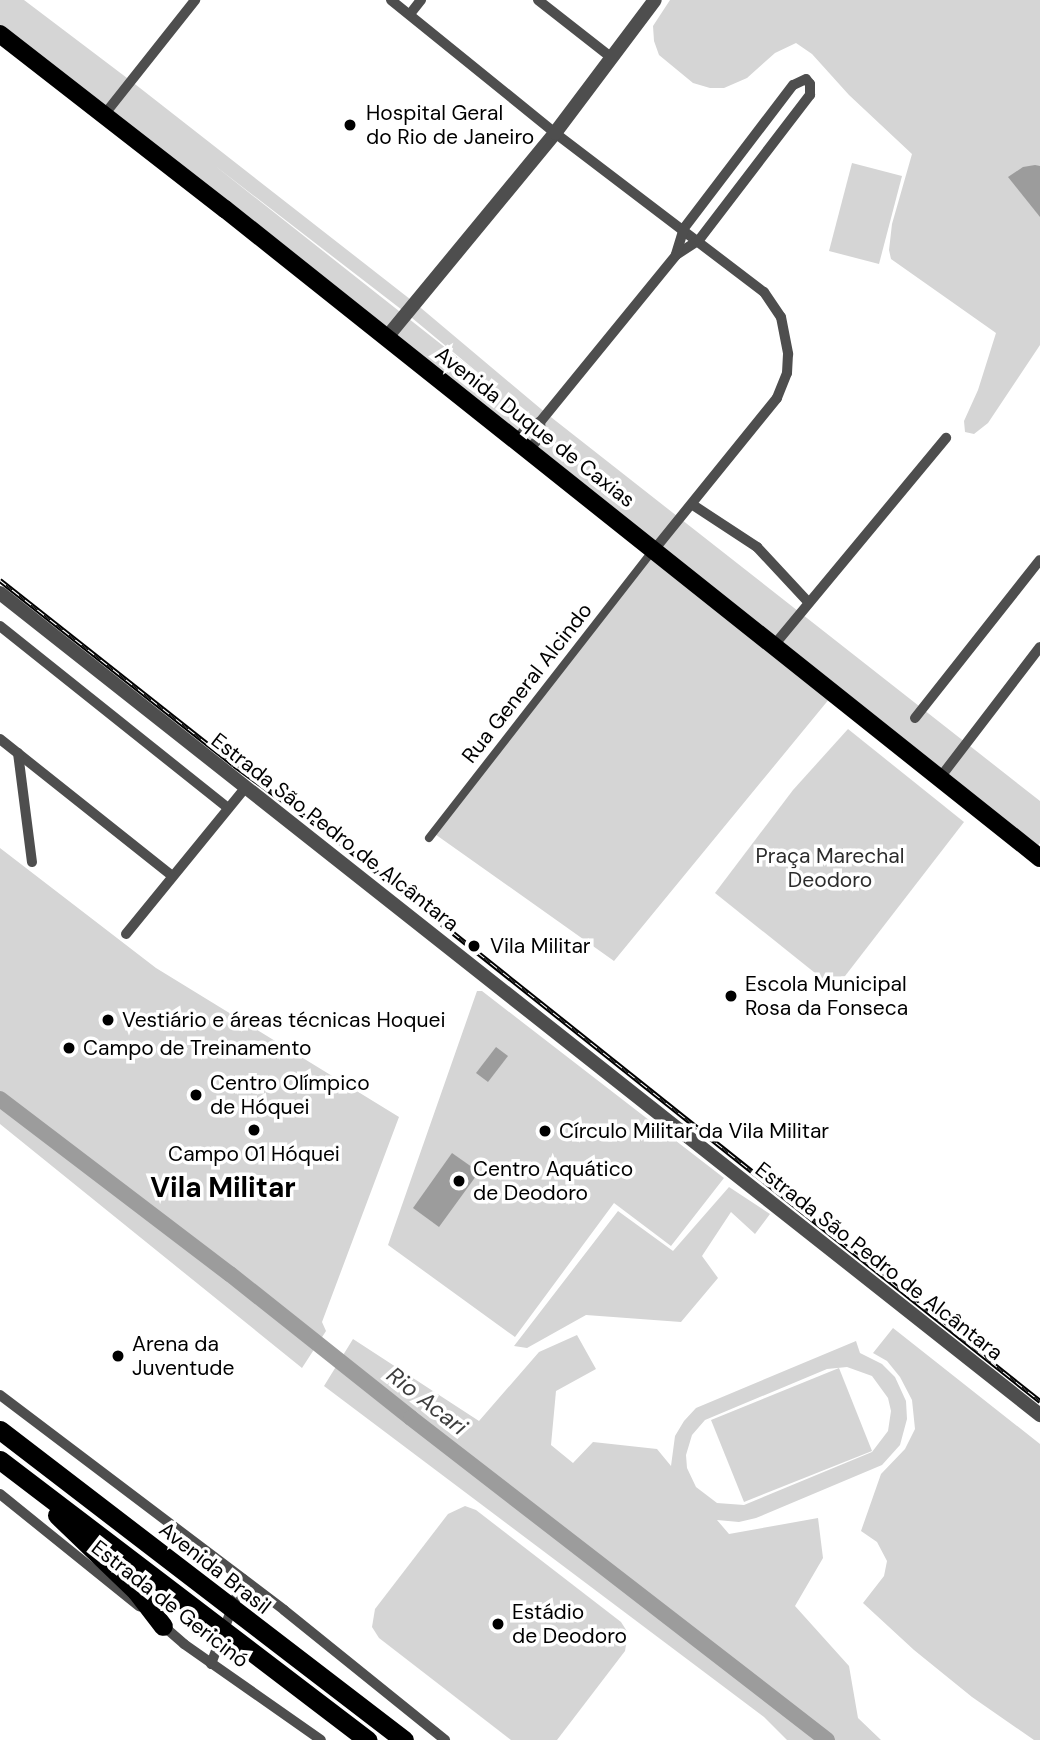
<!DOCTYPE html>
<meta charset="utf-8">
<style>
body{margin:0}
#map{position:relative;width:1040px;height:1740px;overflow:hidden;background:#fff;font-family:"DM Sans",sans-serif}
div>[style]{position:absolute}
.green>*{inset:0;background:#d5d5d5}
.water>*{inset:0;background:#9c9c9c}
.river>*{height:16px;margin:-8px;padding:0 8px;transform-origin:8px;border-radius:8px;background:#9c9c9c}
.pedestrian>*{height:8px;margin:-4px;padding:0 4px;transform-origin:4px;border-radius:4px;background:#4e4e4e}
.minor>*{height:10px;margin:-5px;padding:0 5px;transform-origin:5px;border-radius:5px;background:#4e4e4e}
.tertiary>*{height:14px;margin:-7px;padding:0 7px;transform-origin:7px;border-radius:7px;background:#4e4e4e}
.primary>*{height:18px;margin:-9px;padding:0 9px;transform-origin:9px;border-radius:9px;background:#000}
.motorway>*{height:19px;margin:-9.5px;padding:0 9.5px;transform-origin:9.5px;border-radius:9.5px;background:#000}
.rail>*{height:5px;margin-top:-2.5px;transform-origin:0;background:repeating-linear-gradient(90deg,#fff 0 8px,#000 0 16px);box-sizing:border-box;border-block:2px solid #000}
.dots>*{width:19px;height:19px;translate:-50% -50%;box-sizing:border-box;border:4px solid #fff;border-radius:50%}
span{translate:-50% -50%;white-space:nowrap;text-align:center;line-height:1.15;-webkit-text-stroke:7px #fff;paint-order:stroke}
.poi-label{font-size:21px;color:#000}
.left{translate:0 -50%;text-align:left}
.street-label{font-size:21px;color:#000}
.park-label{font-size:21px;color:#2c2c2c}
.water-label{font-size:23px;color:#3d3d3d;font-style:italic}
.district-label{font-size:28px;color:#000;font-weight:700}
</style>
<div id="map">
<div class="green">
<i style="clip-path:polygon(evenodd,0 0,24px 0,131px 81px,415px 303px,547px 414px,1040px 801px,1040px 843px,1033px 852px,830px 698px,614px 961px,432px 832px,652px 551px,0 34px,0 0,214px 165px,406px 313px,494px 386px,214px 165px)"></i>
<i style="clip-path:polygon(670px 0,1040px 0,1040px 345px,988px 423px,974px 434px,965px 432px,964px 421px,978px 390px,996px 333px,891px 259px,889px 250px,892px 224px,912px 154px,849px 95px,812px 54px,796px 43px,775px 53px,747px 78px,724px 88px,710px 88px,693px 83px,659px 55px,654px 41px,653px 26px)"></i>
<i style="clip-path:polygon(852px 163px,902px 176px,879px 264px,829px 251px)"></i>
<i style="clip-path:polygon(848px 729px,964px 822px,835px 989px,715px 893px,793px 790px)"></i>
<i style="clip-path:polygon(0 848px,156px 968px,399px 1117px,322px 1322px,326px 1331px,302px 1368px,0 1124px)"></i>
<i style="clip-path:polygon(477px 991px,482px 991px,724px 1178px,671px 1246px,614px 1203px,515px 1337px,388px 1245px)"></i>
<i style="clip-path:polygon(729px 1187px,770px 1214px,755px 1234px,731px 1212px,702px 1256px,718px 1278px,681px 1322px,586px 1315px,527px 1348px,514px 1346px,618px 1211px,673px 1251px)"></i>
<i style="clip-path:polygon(893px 1328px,1040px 1444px,1040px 1740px,1034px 1740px,972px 1697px,914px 1650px,863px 1603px,884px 1576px,887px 1561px,877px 1542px,861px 1531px,881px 1474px,905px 1449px,915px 1429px,912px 1400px,900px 1377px,887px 1361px,873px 1353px)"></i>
<i style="clip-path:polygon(evenodd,577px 1335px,596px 1369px,556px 1391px,551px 1445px,573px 1463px,593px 1442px,657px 1449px,671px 1466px,675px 1436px,684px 1421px,696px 1408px,856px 1341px,860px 1353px,882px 1364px,895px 1377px,906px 1401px,907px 1419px,900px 1445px,882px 1465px,756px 1518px,739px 1522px,717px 1520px,729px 1534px,818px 1518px,823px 1558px,795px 1606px,849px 1666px,858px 1718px,881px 1740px,787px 1740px,764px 1717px,324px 1386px,353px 1339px,479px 1421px,539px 1352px,577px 1335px,847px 1367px,872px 1376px,888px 1398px,891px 1411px,888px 1431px,872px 1452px,744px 1505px,717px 1503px,696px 1487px,687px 1468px,686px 1455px,692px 1435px,705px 1420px,827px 1369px,847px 1367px)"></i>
<i style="clip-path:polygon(839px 1368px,872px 1451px,744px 1502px,711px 1420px)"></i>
<i style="clip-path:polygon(465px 1506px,476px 1510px,621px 1622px,628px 1633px,625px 1651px,557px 1740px,511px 1740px,379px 1638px,372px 1627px,375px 1609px,448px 1514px)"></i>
</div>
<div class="water">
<i style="clip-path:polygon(1035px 165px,1040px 166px,1040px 217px,1008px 177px,1023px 167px)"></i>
<i style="clip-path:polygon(496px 1047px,508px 1056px,488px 1082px,476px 1073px)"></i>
<i style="clip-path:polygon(452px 1153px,479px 1172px,439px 1227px,413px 1208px)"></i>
</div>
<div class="river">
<i style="left:0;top:1099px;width:289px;rotate:37.3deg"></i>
<i style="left:230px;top:1274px;width:231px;rotate:38.5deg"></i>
<i style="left:411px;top:1418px;width:526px;rotate:37.74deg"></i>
</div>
<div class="pedestrian">
<i style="left:429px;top:838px;width:365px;rotate:-52.1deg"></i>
</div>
<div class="minor">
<i style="left:391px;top:0;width:211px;rotate:39deg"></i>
<i style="left:555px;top:133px;width:263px;rotate:37.3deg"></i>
<i style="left:764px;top:292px;width:30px;rotate:56deg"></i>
<i style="left:781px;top:317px;width:38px;rotate:79deg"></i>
<i style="left:788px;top:354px;width:19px;rotate:93deg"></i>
<i style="left:787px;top:373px;width:27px;rotate:112deg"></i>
<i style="left:777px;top:398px;width:196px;rotate:129deg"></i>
<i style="left:538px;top:0;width:94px;rotate:38.1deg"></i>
<i style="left:410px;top:14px;width:18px;rotate:-52deg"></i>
<i style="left:104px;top:115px;width:147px;rotate:-51.6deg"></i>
<i style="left:516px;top:440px;width:20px;rotate:-49deg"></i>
<i style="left:529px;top:425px;width:11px;rotate:-15deg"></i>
<i style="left:540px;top:422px;width:215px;rotate:-50.8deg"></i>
<i style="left:676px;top:255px;width:27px;rotate:-33deg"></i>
<i style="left:699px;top:240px;width:183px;rotate:-52.6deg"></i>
<i style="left:810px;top:95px;width:11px;rotate:-90deg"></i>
<i style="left:810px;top:84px;width:6px;rotate:-129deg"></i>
<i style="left:806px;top:79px;width:14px;rotate:155deg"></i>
<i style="left:793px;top:85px;width:180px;rotate:127.3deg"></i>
<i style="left:684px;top:228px;width:28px;rotate:107deg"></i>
<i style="left:529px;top:450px;width:19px;rotate:-51deg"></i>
<i style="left:541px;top:435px;width:13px;rotate:-94deg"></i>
<i style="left:693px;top:505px;width:77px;rotate:33.3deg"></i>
<i style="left:757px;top:547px;width:76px;rotate:47.1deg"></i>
<i style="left:0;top:626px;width:292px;rotate:38.6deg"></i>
<i style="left:775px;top:644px;width:268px;rotate:-50.3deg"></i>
<i style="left:915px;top:718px;width:201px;rotate:-51.7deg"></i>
<i style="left:0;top:739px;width:220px;rotate:38.5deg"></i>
<i style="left:18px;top:753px;width:110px;rotate:82.7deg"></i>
<i style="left:939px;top:779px;width:166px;rotate:-52.6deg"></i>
<i style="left:126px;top:934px;width:188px;rotate:-50.8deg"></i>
<i style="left:0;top:1395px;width:356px;rotate:37.1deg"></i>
<i style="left:284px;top:1610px;width:207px;rotate:38.9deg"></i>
<i style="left:0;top:1494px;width:179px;rotate:38.9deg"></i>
<i style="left:160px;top:1623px;width:32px;rotate:41deg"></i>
<i style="left:184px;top:1644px;width:167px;rotate:35deg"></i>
<i style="left:211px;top:1664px;width:91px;rotate:-69.4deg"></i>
</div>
<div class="tertiary">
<i style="left:387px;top:337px;width:264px;rotate:-50.5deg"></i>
<i style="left:555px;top:133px;width:166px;rotate:-53.1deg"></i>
<i style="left:0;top:593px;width:1326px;rotate:38.32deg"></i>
</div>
<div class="primary">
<i style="left:0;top:34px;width:285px;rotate:37.9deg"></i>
<i style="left:225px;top:209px;width:1042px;rotate:38.53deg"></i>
</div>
<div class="motorway">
<i style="left:0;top:1430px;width:509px;rotate:37.5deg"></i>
<i style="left:0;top:1460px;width:462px;rotate:37.3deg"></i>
<i style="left:57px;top:1515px;width:110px;rotate:43.9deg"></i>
<i style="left:136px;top:1591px;width:44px;rotate:52.4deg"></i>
</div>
<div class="rail">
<i style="left:0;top:580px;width:298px;rotate:38.3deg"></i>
<i style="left:234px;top:765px;width:116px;rotate:35.9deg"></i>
<i style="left:328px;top:833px;width:911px;rotate:38.58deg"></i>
</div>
<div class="dots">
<i style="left:350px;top:125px;background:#000"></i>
<i style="left:474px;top:946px;background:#000"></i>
<i style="left:731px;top:996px;background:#000"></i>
<i style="left:108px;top:1020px;background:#000"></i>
<i style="left:69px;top:1048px;background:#000"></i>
<i style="left:196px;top:1095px;background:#000"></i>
<i style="left:254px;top:1130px;background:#000"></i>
<i style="left:545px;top:1131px;background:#000"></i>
<i style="left:459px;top:1181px;background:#000"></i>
<i style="left:118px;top:1356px;background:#000"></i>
<i style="left:498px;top:1624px;background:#000"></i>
</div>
<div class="poi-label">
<span class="left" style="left:366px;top:125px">Hospital Geral<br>do Rio de Janeiro</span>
<span class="left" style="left:490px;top:946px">Vila Militar</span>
<span class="left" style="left:745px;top:996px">Escola Municipal<br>Rosa da Fonseca</span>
<span class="left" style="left:122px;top:1020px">Vestiário e áreas técnicas Hoquei</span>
<span class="left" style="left:83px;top:1048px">Campo de Treinamento</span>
<span class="left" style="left:210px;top:1095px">Centro Olímpico<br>de Hóquei</span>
<span class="left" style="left:559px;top:1131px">Círculo Militar da Vila Militar</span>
<span style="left:254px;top:1154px">Campo 01 Hóquei</span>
<span class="left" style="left:473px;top:1181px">Centro Aquático<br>de Deodoro</span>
<span class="left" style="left:132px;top:1356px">Arena da<br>Juventude</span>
<span class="left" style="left:512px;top:1624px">Estádio<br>de Deodoro</span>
</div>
<div class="street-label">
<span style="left:535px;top:427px;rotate:38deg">Avenida Duque de Caxias</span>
<span style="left:527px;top:683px;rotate:-52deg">Rua General Alcindo</span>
<span style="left:335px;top:832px;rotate:38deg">Estrada São Pedro de Alcântara</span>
<span style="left:879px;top:1261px;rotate:38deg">Estrada São Pedro de Alcântara</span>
<span style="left:215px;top:1568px;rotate:38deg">Avenida Brasil</span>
<span style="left:170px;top:1604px;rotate:38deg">Estrada de Gericinó</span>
</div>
<div class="park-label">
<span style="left:830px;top:868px">Praça Marechal<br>Deodoro</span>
</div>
<div class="water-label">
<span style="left:427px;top:1401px;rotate:38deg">Rio Acari</span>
</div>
<div class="district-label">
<span style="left:223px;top:1188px">Vila Militar</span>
</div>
</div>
